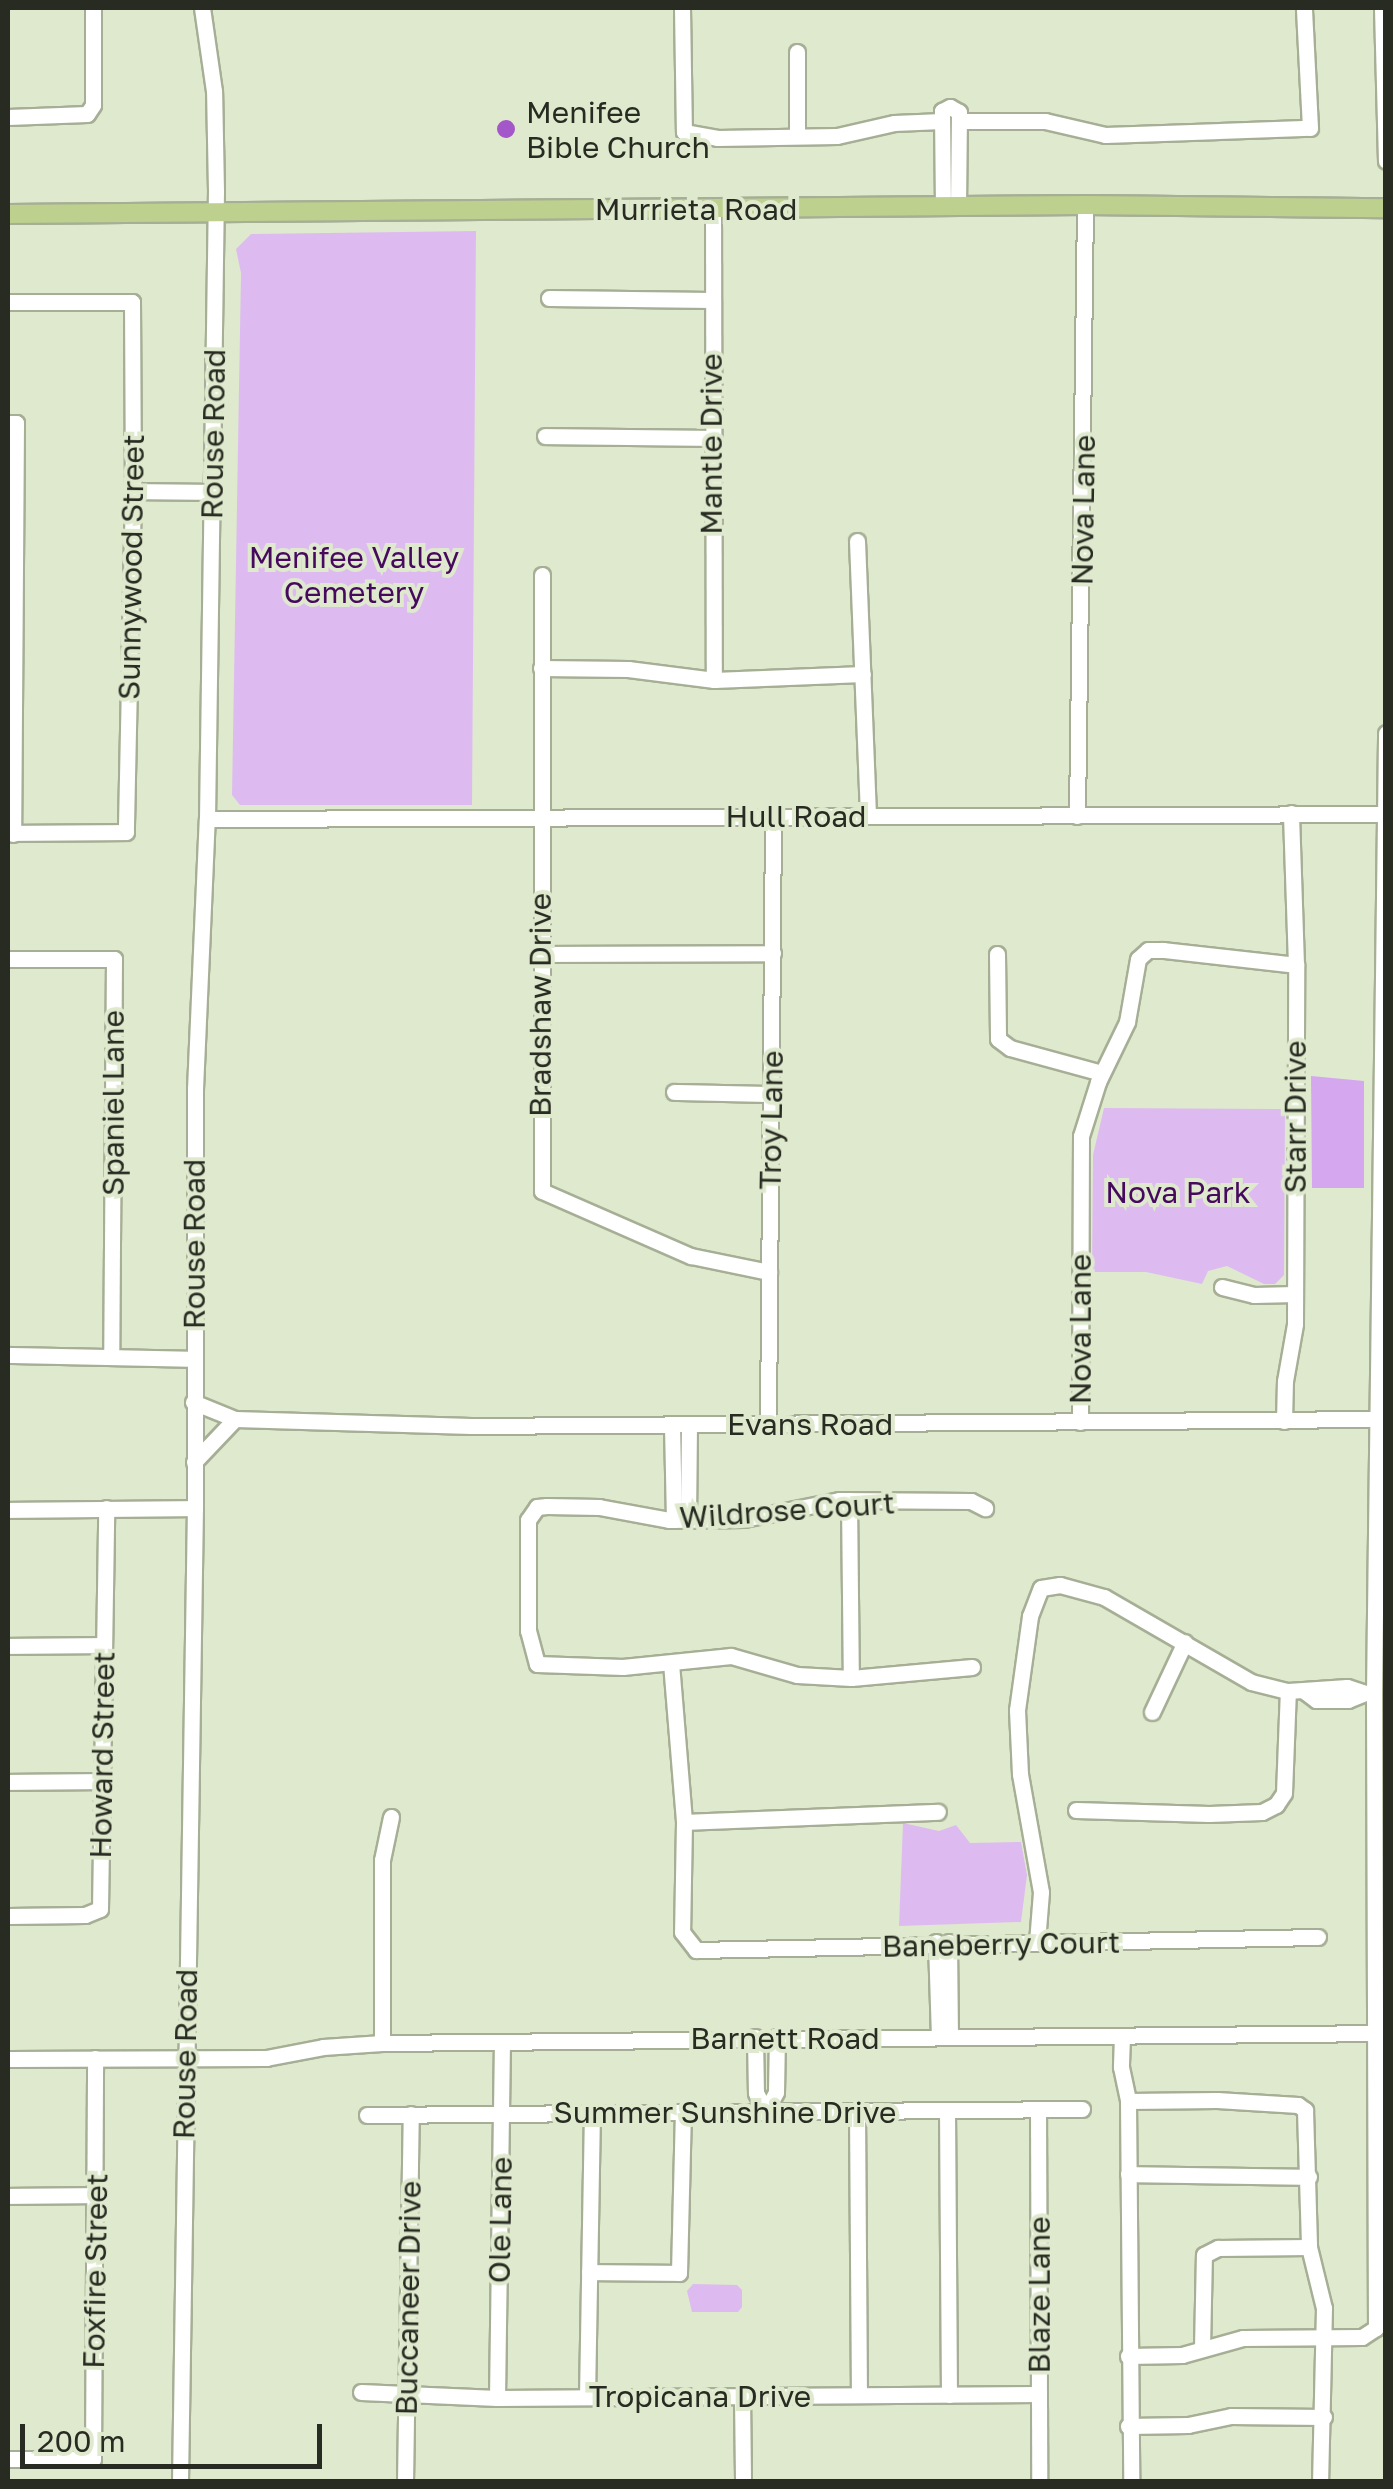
<!DOCTYPE html>
<style>
body{margin:0}
#map{position:relative;width:1393px;height:2489px;overflow:hidden;background:#dfe9ce;font-family:"Golos Text",sans-serif}
div>[style]{position:absolute}
.green>*{inset:0;background:#ddbbf0}
.water>*{inset:0;background:#d4a7ee}
.roads{filter:drop-shadow(2px 0 #a6af95) drop-shadow(-2px 0 #a6af95) drop-shadow(0 2px #a6af95) drop-shadow(0 -2px #a6af95)}
.minor>*{height:15px;margin:-7.5px;padding:0 7.5px;transform-origin:7.5px;border-radius:7.5px;background:#fff}
.major>*{height:18px;margin:-9px;padding:0 9px;transform-origin:9px;border-radius:9px;background:#bdd08d}
.dots>*{width:28px;height:28px;translate:-50% -50%;box-sizing:border-box;border:5px solid #dfe9ce;border-radius:50%}
span{translate:-50% -50%;white-space:nowrap;text-align:center;line-height:1.15;-webkit-text-stroke:8px #dfe9ce;paint-order:stroke}
.poi-label{font-size:30px;color:#282b21}
.left{translate:0 -50%;text-align:left}
.street-label{font-size:30px;color:#282b21}
.park-label{font-size:30px;color:#46095e}
.frame{position:absolute;inset:0;border:10px solid #282b21;pointer-events:none}
.scale{position:absolute;left:20px;top:2424px;width:302px;height:45px;box-sizing:border-box;border:5px solid #282b21;border-top:0;padding-left:12px;font-size:30px;line-height:35px;white-space:nowrap;color:#282b21;-webkit-text-stroke:8px #dfe9ce;paint-order:stroke}
</style>
<div id="map">
<div class="green">
<i style="clip-path:polygon(476px 231px,472px 805px,240px 805px,232px 795px,241px 273px,236px 249px,251px 234px)"></i>
<i style="clip-path:polygon(1104px 1108px,1285px 1109px,1284px 1275px,1275px 1284px,1264px 1284px,1227px 1266px,1208px 1271px,1202px 1284px,1146px 1272px,1092px 1272px,1093px 1155px)"></i>
<i style="clip-path:polygon(1385px 1429px,1386px 2028px,1380px 2028px)"></i>
<i style="clip-path:polygon(903px 1823px,939px 1831px,956px 1825px,970px 1843px,1021px 1842px,1027px 1875px,1021px 1922px,899px 1926px)"></i>
<i style="clip-path:polygon(693px 2284px,737px 2285px,742px 2290px,742px 2307px,738px 2312px,692px 2312px,687px 2291px)"></i>
</div>
<div class="water">
<i style="clip-path:polygon(1311px 1076px,1364px 1081px,1364px 1188px,1312px 1188px)"></i>
</div>
<div class="roads">
<div class="minor">
<i style="left:682px;top:8px;width:124px;rotate:89.1deg"></i>
<i style="left:684px;top:132px;width:34px;rotate:10deg"></i>
<i style="left:717px;top:138px;width:120px;rotate:-1deg"></i>
<i style="left:837px;top:136px;width:58px;rotate:-12.8deg"></i>
<i style="left:894px;top:123px;width:48px;rotate:-2.4deg"></i>
<i style="left:1382px;top:8px;width:153px;rotate:88.5deg"></i>
<i style="left:8px;top:117px;width:79px;rotate:-2.2deg"></i>
<i style="left:87px;top:114px;width:11px;rotate:-56deg"></i>
<i style="left:93px;top:105px;width:97px;rotate:-90deg"></i>
<i style="left:959px;top:121px;width:86px"></i>
<i style="left:1045px;top:121px;width:62px;rotate:13.1deg"></i>
<i style="left:1105px;top:135px;width:205px;rotate:-2deg"></i>
<i style="left:1310px;top:128px;width:120px;rotate:-92.9deg"></i>
<i style="left:797px;top:136px;width:84px;rotate:-90deg"></i>
<i style="left:713px;top:207px;width:473px;rotate:89.9deg"></i>
<i style="left:943px;top:207px;width:96px;rotate:-90.6deg"></i>
<i style="left:942px;top:111px;width:9px;rotate:-27deg"></i>
<i style="left:950px;top:107px;width:10px;rotate:29deg"></i>
<i style="left:959px;top:112px;width:95px;rotate:90.6deg"></i>
<i style="left:549px;top:298px;width:163px;rotate:0.7deg"></i>
<i style="left:8px;top:302px;width:124px"></i>
<i style="left:132px;top:302px;width:189px;rotate:89.7deg"></i>
<i style="left:133px;top:491px;width:341px;rotate:91.2deg"></i>
<i style="left:126px;top:832px;width:118px;rotate:179.5deg"></i>
<i style="left:8px;top:423px;width:8px"></i>
<i style="left:16px;top:423px;width:411px;rotate:90.4deg"></i>
<i style="left:545px;top:436px;width:166px;rotate:0.7deg"></i>
<i style="left:133px;top:491px;width:79px;rotate:0.7deg"></i>
<i style="left:857px;top:541px;width:275px;rotate:87.7deg"></i>
<i style="left:542px;top:575px;width:616px;rotate:90deg"></i>
<i style="left:542px;top:1191px;width:163px;rotate:23.6deg"></i>
<i style="left:691px;top:1256px;width:80px;rotate:11.6deg"></i>
<i style="left:541px;top:668px;width:87px;rotate:0.7deg"></i>
<i style="left:628px;top:669px;width:87px;rotate:7.3deg"></i>
<i style="left:714px;top:680px;width:149px;rotate:-2.3deg"></i>
<i style="left:1077px;top:816px;width:611px;rotate:-89.25deg"></i>
<i style="left:207px;top:819px;width:1179px;rotate:-0.24deg"></i>
<i style="left:540px;top:954px;width:233px;rotate:-0.2deg"></i>
<i style="left:997px;top:954px;width:85px;rotate:89.3deg"></i>
<i style="left:998px;top:1039px;width:15px;rotate:37deg"></i>
<i style="left:1010px;top:1048px;width:95px;rotate:15.2deg"></i>
<i style="left:8px;top:959px;width:106px"></i>
<i style="left:114px;top:959px;width:396px;rotate:90.4deg"></i>
<i style="left:674px;top:1092px;width:98px;rotate:1.2deg"></i>
<i style="left:1222px;top:1287px;width:33px;rotate:14deg"></i>
<i style="left:1254px;top:1295px;width:41px;rotate:-1.4deg"></i>
<i style="left:8px;top:1355px;width:185px;rotate:1.2deg"></i>
<i style="left:193px;top:1402px;width:45px;rotate:22deg"></i>
<i style="left:235px;top:1419px;width:236px;rotate:1.7deg"></i>
<i style="left:471px;top:1426px;width:915px;rotate:-0.44deg"></i>
<i style="left:1284px;top:1421px;width:40px;rotate:-88.6deg"></i>
<i style="left:1285px;top:1381px;width:58px;rotate:-80deg"></i>
<i style="left:1295px;top:1324px;width:359px;rotate:-89.8deg"></i>
<i style="left:1296px;top:965px;width:152px;rotate:-91.9deg"></i>
<i style="left:1080px;top:1422px;width:286px;rotate:-89.8deg"></i>
<i style="left:1081px;top:1136px;width:57px;rotate:-72.5deg"></i>
<i style="left:1098px;top:1082px;width:67px;rotate:-64.2deg"></i>
<i style="left:1127px;top:1022px;width:64px;rotate:-80.1deg"></i>
<i style="left:1138px;top:959px;width:13px;rotate:-42deg"></i>
<i style="left:1148px;top:950px;width:15px"></i>
<i style="left:1163px;top:950px;width:134px;rotate:6.4deg"></i>
<i style="left:768px;top:1424px;width:608px;rotate:-89.53deg"></i>
<i style="left:672px;top:1425px;width:95px;rotate:88.8deg"></i>
<i style="left:194px;top:1462px;width:59px;rotate:-46.4deg"></i>
<i style="left:849px;top:1500px;width:178px;rotate:89.4deg"></i>
<i style="left:8px;top:1510px;width:187px;rotate:-0.6deg"></i>
<i style="left:688px;top:1520px;width:95px;rotate:-89.4deg"></i>
<i style="left:8px;top:1646px;width:95px;rotate:-0.6deg"></i>
<i style="left:671px;top:1663px;width:160px;rotate:85.3deg"></i>
<i style="left:684px;top:1822px;width:110px;rotate:91deg"></i>
<i style="left:682px;top:1932px;width:23px;rotate:52deg"></i>
<i style="left:696px;top:1950px;width:622px;rotate:-1.2deg"></i>
<i style="left:972px;top:1667px;width:121px;rotate:174.8deg"></i>
<i style="left:851px;top:1678px;width:54px;rotate:-176.8deg"></i>
<i style="left:797px;top:1675px;width:69px;rotate:-163.9deg"></i>
<i style="left:731px;top:1656px;width:109px;rotate:174.2deg"></i>
<i style="left:623px;top:1667px;width:86px;rotate:-178deg"></i>
<i style="left:537px;top:1664px;width:34px;rotate:-105deg"></i>
<i style="left:528px;top:1631px;width:111px;rotate:-90deg"></i>
<i style="left:528px;top:1520px;width:16px;rotate:-55deg"></i>
<i style="left:537px;top:1507px;width:10px;rotate:-6deg"></i>
<i style="left:547px;top:1506px;width:52px;rotate:1.1deg"></i>
<i style="left:599px;top:1507px;width:71px;rotate:10.5deg"></i>
<i style="left:669px;top:1520px;width:75px;rotate:-0.8deg"></i>
<i style="left:744px;top:1519px;width:97px;rotate:-11.3deg"></i>
<i style="left:839px;top:1500px;width:132px;rotate:0.4deg"></i>
<i style="left:971px;top:1501px;width:16px;rotate:27deg"></i>
<i style="left:1152px;top:1712px;width:77px;rotate:-64.8deg"></i>
<i style="left:8px;top:1782px;width:93px;rotate:-0.6deg"></i>
<i style="left:1076px;top:1810px;width:133px;rotate:1.7deg"></i>
<i style="left:1209px;top:1814px;width:53px;rotate:-2.2deg"></i>
<i style="left:1262px;top:1812px;width:16px;rotate:-27deg"></i>
<i style="left:1276px;top:1805px;width:14px;rotate:-56deg"></i>
<i style="left:1284px;top:1793px;width:102px;rotate:-87.8deg"></i>
<i style="left:684px;top:1822px;width:254px;rotate:-2.3deg"></i>
<i style="left:8px;top:1916px;width:77px;rotate:-0.7deg"></i>
<i style="left:85px;top:1915px;width:16px;rotate:-22deg"></i>
<i style="left:100px;top:1909px;width:401px;rotate:-89.1deg"></i>
<i style="left:936px;top:1942px;width:95px;rotate:88.2deg"></i>
<i style="left:949px;top:1942px;width:95px;rotate:89.4deg"></i>
<i style="left:1037px;top:1942px;width:50px;rotate:-85.4deg"></i>
<i style="left:1041px;top:1892px;width:120px;rotate:-100.1deg"></i>
<i style="left:1020px;top:1774px;width:64px;rotate:-92.7deg"></i>
<i style="left:1017px;top:1710px;width:95px;rotate:-82.1deg"></i>
<i style="left:1030px;top:1616px;width:30px;rotate:-69deg"></i>
<i style="left:1041px;top:1588px;width:19px;rotate:-9deg"></i>
<i style="left:1060px;top:1585px;width:46px;rotate:15.3deg"></i>
<i style="left:1104px;top:1597px;width:170px;rotate:30deg"></i>
<i style="left:1251px;top:1682px;width:38px;rotate:14deg"></i>
<i style="left:1288px;top:1691px;width:59px;rotate:-3.9deg"></i>
<i style="left:1347px;top:1687px;width:19px;rotate:18deg"></i>
<i style="left:1365px;top:1693px;width:18px;rotate:158deg"></i>
<i style="left:1348px;top:1700px;width:32px;rotate:180deg"></i>
<i style="left:1316px;top:1700px;width:15px;rotate:-143deg"></i>
<i style="left:1122px;top:2036px;width:31px;rotate:92deg"></i>
<i style="left:1121px;top:2067px;width:35px;rotate:78deg"></i>
<i style="left:1128px;top:2101px;width:381px;rotate:89.5deg"></i>
<i style="left:755px;top:2037px;width:56px;rotate:89deg"></i>
<i style="left:756px;top:2093px;width:21px;rotate:61deg"></i>
<i style="left:382px;top:2043px;width:183px;rotate:-90deg"></i>
<i style="left:382px;top:1860px;width:44px;rotate:-78.2deg"></i>
<i style="left:8px;top:2059px;width:258px;rotate:-0.2deg"></i>
<i style="left:266px;top:2058px;width:58px;rotate:-10.9deg"></i>
<i style="left:323px;top:2047px;width:59px;rotate:-3.9deg"></i>
<i style="left:382px;top:2043px;width:1004px;rotate:-0.57deg"></i>
<i style="left:1128px;top:2101px;width:89px;rotate:-0.6deg"></i>
<i style="left:1217px;top:2100px;width:81px;rotate:3.5deg"></i>
<i style="left:1298px;top:2105px;width:9px;rotate:36deg"></i>
<i style="left:1305px;top:2110px;width:137px;rotate:88.3deg"></i>
<i style="left:1309px;top:2247px;width:63px;rotate:76.2deg"></i>
<i style="left:1324px;top:2308px;width:174px;rotate:91.3deg"></i>
<i style="left:1038px;top:2109px;width:373px;rotate:89.8deg"></i>
<i style="left:947px;top:2110px;width:285px;rotate:89.6deg"></i>
<i style="left:766px;top:2111px;width:21px;rotate:-62deg"></i>
<i style="left:776px;top:2092px;width:55px;rotate:-89deg"></i>
<i style="left:857px;top:2111px;width:284px;rotate:89.6deg"></i>
<i style="left:367px;top:2115px;width:715px;rotate:-0.48deg"></i>
<i style="left:1128px;top:2174px;width:181px;rotate:0.9deg"></i>
<i style="left:8px;top:2196px;width:89px;rotate:-0.6deg"></i>
<i style="left:589px;top:2272px;width:90px;rotate:0.6deg"></i>
<i style="left:679px;top:2273px;width:161px;rotate:-88.6deg"></i>
<i style="left:1202px;top:2348px;width:93px;rotate:-88.8deg"></i>
<i style="left:1204px;top:2255px;width:16px;rotate:-27deg"></i>
<i style="left:1218px;top:2248px;width:91px;rotate:-0.6deg"></i>
<i style="left:1128px;top:2356px;width:54px;rotate:-1.1deg"></i>
<i style="left:1182px;top:2355px;width:63px;rotate:-15.6deg"></i>
<i style="left:1243px;top:2338px;width:119px;rotate:-0.5deg"></i>
<i style="left:1362px;top:2337px;width:17px;rotate:-33deg"></i>
<i style="left:1376px;top:2328px;width:635px;rotate:-90.18deg"></i>
<i style="left:1374px;top:1693px;width:960px;rotate:-89.28deg"></i>
<i style="left:361px;top:2392px;width:136px;rotate:2.5deg"></i>
<i style="left:497px;top:2398px;width:542px;rotate:-0.42deg"></i>
<i style="left:742px;top:2396px;width:86px;rotate:89.3deg"></i>
<i style="left:587px;top:2397px;width:284px;rotate:-89deg"></i>
<i style="left:497px;top:2398px;width:355px;rotate:-89.2deg"></i>
<i style="left:1128px;top:2426px;width:60px;rotate:-1deg"></i>
<i style="left:1188px;top:2425px;width:44px;rotate:-11.8deg"></i>
<i style="left:1231px;top:2416px;width:93px;rotate:0.6deg"></i>
<i style="left:8px;top:2459px;width:85px"></i>
<i style="left:93px;top:2459px;width:401px;rotate:-89.7deg"></i>
<i style="left:180px;top:2482px;width:974px;rotate:-89.12deg"></i>
<i style="left:195px;top:1508px;width:419px;rotate:-90deg"></i>
<i style="left:195px;top:1089px;width:270px;rotate:-87.5deg"></i>
<i style="left:207px;top:819px;width:628px;rotate:-89.18deg"></i>
<i style="left:216px;top:191px;width:100px;rotate:-91.1deg"></i>
<i style="left:214px;top:91px;width:84px;rotate:-98.2deg"></i>
<i style="left:405px;top:2482px;width:368px;rotate:-89.1deg"></i>
</div>
<div class="major">
<i style="left:8px;top:214px;width:1077px;rotate:-0.48deg"></i>
<i style="left:1085px;top:205px;width:301px;rotate:0.6deg"></i>
</div>
</div>
<div class="dots">
<i style="left:506px;top:129px;background:#a457c9"></i>
</div>
<div class="poi-label">
<span class="left" style="left:526px;top:129px">Menifee<br>Bible Church</span>
</div>
<div class="street-label">
<span style="left:696px;top:209px">Murrieta Road</span>
<span style="left:213px;top:434px;rotate:-89deg">Rouse Road</span>
<span style="left:711px;top:444px;rotate:-90deg">Mantle Drive</span>
<span style="left:1083px;top:510px;rotate:-89deg">Nova Lane</span>
<span style="left:131px;top:567px;rotate:-89deg">Sunnywood Street</span>
<span style="left:796px;top:816px">Hull Road</span>
<span style="left:540px;top:1005px;rotate:-90deg">Bradshaw Drive</span>
<span style="left:113px;top:1103px;rotate:-90deg">Spaniel Lane</span>
<span style="left:1295px;top:1117px;rotate:-90deg">Starr Drive</span>
<span style="left:771px;top:1120px;rotate:-89deg">Troy Lane</span>
<span style="left:194px;top:1244px;rotate:-90deg">Rouse Road</span>
<span style="left:1080px;top:1329px;rotate:-90deg">Nova Lane</span>
<span style="left:810px;top:1424px">Evans Road</span>
<span style="left:787px;top:1510px;rotate:-4deg">Wildrose Court</span>
<span style="left:102px;top:1755px;rotate:-89deg">Howard Street</span>
<span style="left:1001px;top:1944px;rotate:-1deg">Baneberry Court</span>
<span style="left:785px;top:2038px">Barnett Road</span>
<span style="left:185px;top:2054px;rotate:-89deg">Rouse Road</span>
<span style="left:725px;top:2112px">Summer Sunshine Drive</span>
<span style="left:500px;top:2220px;rotate:-89deg">Ole Lane</span>
<span style="left:95px;top:2271px;rotate:-89deg">Foxfire Street</span>
<span style="left:1039px;top:2295px;rotate:-90deg">Blaze Lane</span>
<span style="left:408px;top:2298px;rotate:-89deg">Buccaneer Drive</span>
<span style="left:700px;top:2396px">Tropicana Drive</span>
</div>
<div class="park-label">
<span style="left:354px;top:574px">Menifee Valley<br>Cemetery</span>
<span style="left:1178px;top:1192px">Nova Park</span>
</div>
<div class="frame"></div>
<div class="scale">200 m</div>
</div>
